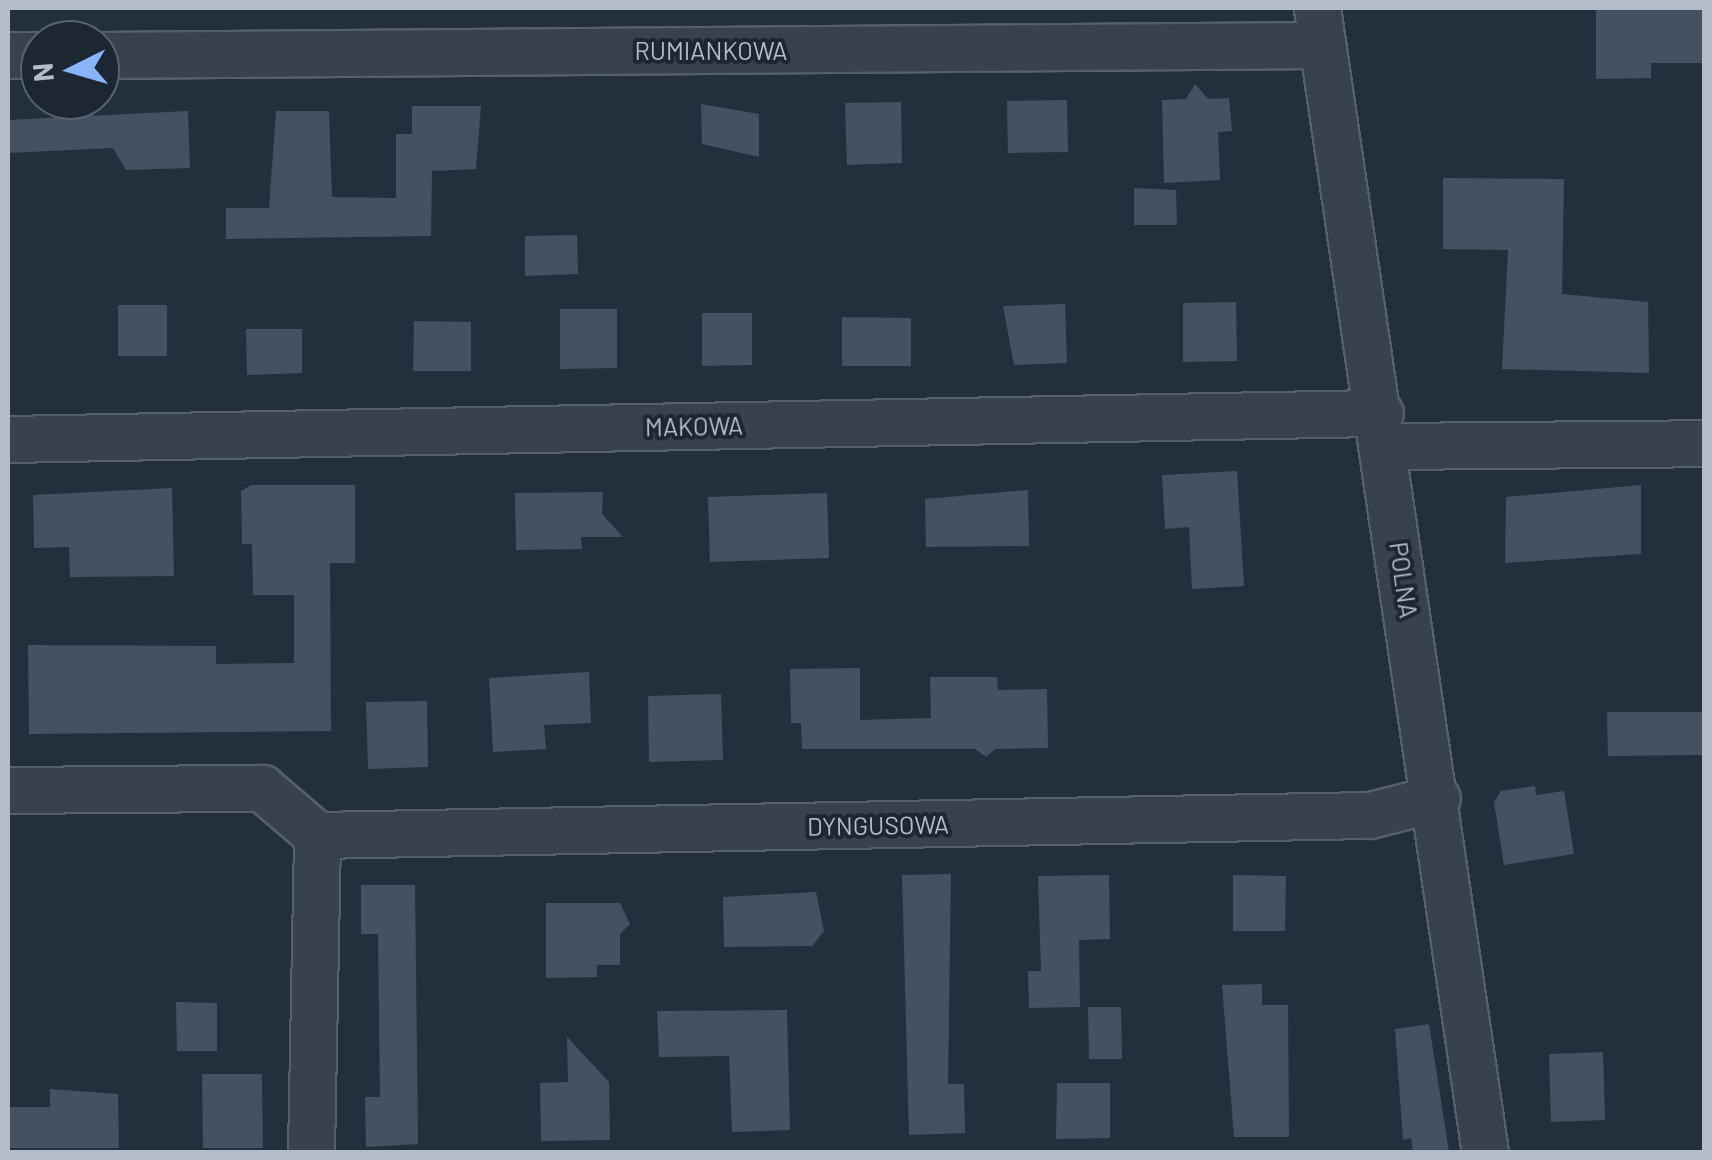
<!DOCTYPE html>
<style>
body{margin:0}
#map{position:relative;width:1712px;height:1160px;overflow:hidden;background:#242f3e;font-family:Barlow,sans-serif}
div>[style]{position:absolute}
.building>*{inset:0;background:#455162}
.roads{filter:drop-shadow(2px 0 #565f6c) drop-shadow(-2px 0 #565f6c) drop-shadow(0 2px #565f6c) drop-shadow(0 -2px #565f6c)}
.minor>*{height:45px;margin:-22.5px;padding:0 22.5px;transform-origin:22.5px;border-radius:22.5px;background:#38414e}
span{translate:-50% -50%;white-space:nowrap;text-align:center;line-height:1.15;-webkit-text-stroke:8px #1d2633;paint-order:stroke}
.street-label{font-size:25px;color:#b4bcc9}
.frame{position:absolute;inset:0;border:10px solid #b4bcc9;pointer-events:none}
.north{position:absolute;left:20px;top:20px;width:100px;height:100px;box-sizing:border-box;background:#1d2633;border:2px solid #59626f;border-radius:50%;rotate:265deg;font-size:28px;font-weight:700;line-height:40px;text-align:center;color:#b4bcc9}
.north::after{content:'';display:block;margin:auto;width:35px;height:45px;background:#8ab4f8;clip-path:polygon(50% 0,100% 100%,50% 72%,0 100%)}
</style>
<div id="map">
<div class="building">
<i style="clip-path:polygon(1596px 8px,1704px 8px,1704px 63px,1651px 63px,1651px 78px,1596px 79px)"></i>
<i style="clip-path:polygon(1195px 84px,1208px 99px,1229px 98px,1232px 131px,1218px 132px,1220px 180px,1164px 183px,1162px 100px,1186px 99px)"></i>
<i style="clip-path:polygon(1067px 100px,1068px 152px,1008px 153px,1007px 101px)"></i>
<i style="clip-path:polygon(901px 102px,902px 163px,847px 165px,845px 103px)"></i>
<i style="clip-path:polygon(701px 104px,759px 114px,759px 157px,702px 144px)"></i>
<i style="clip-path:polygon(412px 106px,481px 106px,476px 169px,432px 171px,431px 236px,226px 239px,226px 208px,269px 208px,276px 111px,329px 111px,332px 197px,396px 198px,396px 134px,412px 134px)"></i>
<i style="clip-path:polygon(188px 111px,190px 168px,126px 170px,113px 148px,8px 153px,8px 120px)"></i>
<i style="clip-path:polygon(1443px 178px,1564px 179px,1562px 294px,1648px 302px,1649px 373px,1502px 369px,1508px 250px,1443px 249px)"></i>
<i style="clip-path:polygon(1134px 188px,1176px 190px,1177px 225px,1134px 225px)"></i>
<i style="clip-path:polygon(577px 235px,578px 274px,525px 276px,525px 236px)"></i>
<i style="clip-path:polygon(1236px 302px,1237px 361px,1183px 362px,1183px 303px)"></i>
<i style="clip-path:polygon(1065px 304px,1067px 363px,1014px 365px,1003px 306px)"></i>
<i style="clip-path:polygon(118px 305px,167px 305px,167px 356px,118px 356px)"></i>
<i style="clip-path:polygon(560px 309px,617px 309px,617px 368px,560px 369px)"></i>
<i style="clip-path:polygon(702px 313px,752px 313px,752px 365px,702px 366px)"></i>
<i style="clip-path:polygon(842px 317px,911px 318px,911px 366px,842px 366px)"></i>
<i style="clip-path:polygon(414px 321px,471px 322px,471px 371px,413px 371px)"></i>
<i style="clip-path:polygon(246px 329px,302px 329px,302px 373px,247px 375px)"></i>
<i style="clip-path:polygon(1237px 471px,1244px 586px,1192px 589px,1189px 527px,1165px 529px,1162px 475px)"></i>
<i style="clip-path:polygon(251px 485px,355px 485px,355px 563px,330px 563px,331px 731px,29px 734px,28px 645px,216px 646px,216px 664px,294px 663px,294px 595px,253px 595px,252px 544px,242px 544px,241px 491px)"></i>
<i style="clip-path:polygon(1641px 485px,1641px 554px,1505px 563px,1506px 497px)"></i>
<i style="clip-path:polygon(172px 488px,174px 576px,70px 577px,69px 547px,34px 548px,33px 495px)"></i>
<i style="clip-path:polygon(1028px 490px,1029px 546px,926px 547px,925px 499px)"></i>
<i style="clip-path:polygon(603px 492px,602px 514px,623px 537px,581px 537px,582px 549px,516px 550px,515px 493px)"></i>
<i style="clip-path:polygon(827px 493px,829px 558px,710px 562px,708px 497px)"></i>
<i style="clip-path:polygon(860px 668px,860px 720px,931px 718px,930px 677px,997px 677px,998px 690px,1047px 689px,1048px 748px,995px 749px,986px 757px,975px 749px,802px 749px,801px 723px,791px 723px,790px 669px)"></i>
<i style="clip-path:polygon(589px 672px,591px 723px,544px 725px,546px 749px,493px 752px,489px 678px)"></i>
<i style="clip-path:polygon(721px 694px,723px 760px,649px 762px,648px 696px)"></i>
<i style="clip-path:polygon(427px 701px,428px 767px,368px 769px,366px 702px)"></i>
<i style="clip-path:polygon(1607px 712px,1704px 712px,1704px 755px,1608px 756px)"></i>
<i style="clip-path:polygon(1535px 786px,1536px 795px,1564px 791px,1574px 854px,1504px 865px,1494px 802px,1501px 791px)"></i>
<i style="clip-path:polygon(951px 874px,948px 1084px,964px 1084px,965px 1133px,909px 1135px,902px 875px)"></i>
<i style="clip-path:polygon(1109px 875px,1110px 939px,1079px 940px,1080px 1007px,1029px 1008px,1028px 971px,1041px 971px,1038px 876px)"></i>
<i style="clip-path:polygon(1233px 875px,1286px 876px,1285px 931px,1233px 931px)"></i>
<i style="clip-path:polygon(361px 885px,415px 885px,418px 1144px,366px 1147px,365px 1097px,380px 1097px,378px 934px,361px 934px)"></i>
<i style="clip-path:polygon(816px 892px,824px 931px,812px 946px,724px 947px,723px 897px)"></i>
<i style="clip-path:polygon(546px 903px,620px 903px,630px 924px,620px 934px,620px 965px,597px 965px,597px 977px,546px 978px)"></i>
<i style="clip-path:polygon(1262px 984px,1262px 1005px,1288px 1005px,1289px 1137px,1234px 1137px,1222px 985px)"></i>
<i style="clip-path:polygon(176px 1002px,217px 1003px,217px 1051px,177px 1051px)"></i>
<i style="clip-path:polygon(1088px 1007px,1121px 1007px,1122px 1059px,1089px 1059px)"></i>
<i style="clip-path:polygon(787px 1010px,790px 1130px,732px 1132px,729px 1056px,659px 1057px,657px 1011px)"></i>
<i style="clip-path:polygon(1429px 1024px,1449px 1152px,1413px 1152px,1411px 1138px,1403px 1140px,1395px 1029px)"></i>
<i style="clip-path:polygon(567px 1037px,609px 1082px,610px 1140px,541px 1141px,540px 1083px,568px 1082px)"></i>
<i style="clip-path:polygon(1603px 1052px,1605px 1120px,1551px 1122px,1549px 1054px)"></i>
<i style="clip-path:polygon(202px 1074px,262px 1074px,263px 1148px,203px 1148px)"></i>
<i style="clip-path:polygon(1057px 1083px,1110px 1083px,1110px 1138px,1056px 1139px)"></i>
<i style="clip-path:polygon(50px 1089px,118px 1094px,119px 1148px,8px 1148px,8px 1107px,50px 1107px)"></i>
</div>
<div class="roads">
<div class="minor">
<i style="left:1317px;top:8px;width:1156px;rotate:81.65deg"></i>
<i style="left:8px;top:55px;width:32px"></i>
<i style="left:100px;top:55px;width:1222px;rotate:-0.47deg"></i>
<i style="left:8px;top:439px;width:1372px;rotate:-1.09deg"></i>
<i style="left:1385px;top:446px;width:319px;rotate:-0.5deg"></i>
<i style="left:8px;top:790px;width:254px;rotate:-0.5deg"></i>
<i style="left:262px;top:788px;width:72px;rotate:40.5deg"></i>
<i style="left:317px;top:835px;width:1053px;rotate:-1.09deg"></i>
<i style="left:1370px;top:815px;width:69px;rotate:-14.2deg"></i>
<i style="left:311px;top:1152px;width:317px;rotate:-88.9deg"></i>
</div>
</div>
<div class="street-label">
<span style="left:711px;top:50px">RUMIANKOWA</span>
<span style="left:694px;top:426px;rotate:-1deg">MAKOWA</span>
<span style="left:1404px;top:580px;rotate:82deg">POLNA</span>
<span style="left:878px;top:825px;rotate:-1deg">DYNGUSOWA</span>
</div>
<div class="frame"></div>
<div class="north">N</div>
</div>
